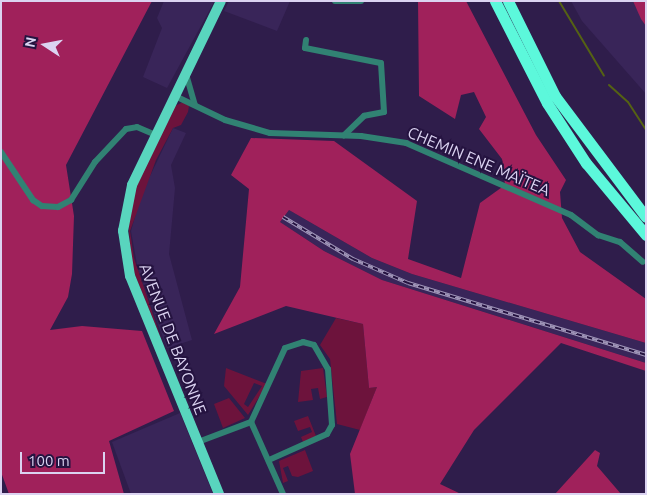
<!DOCTYPE html>
<meta charset="utf-8">
<style>
body{margin:0}
#map{position:relative;width:647px;height:495px;overflow:hidden;background:#2f1d4b;font-family:Ubuntu,sans-serif}
div>[style]{position:absolute}
.built>*{inset:0;background:#392559}
.green>*{inset:0;background:#6d133c}
.forest>*{inset:0;background:#a0215b}
.stream>*{height:2px;margin:-1px;padding:0 1px;transform-origin:1px;border-radius:1px;background:#556213}
.street>*{height:6px;margin:-3px;padding:0 3px;transform-origin:3px;border-radius:3px;background:#318273}
.primary>*{height:10px;margin:-5px;padding:0 5px;transform-origin:5px;border-radius:5px;background:#59d5be}
.highway>*{height:11px;margin:-5.5px;padding:0 5.5px;transform-origin:5.5px;border-radius:5.5px;background:#5cf8db}
.rail>*{height:4px;margin-top:-2px;transform-origin:0;background:repeating-linear-gradient(90deg,#251340 0 5.5px,#a095b8 0 11px);box-sizing:border-box;border-block:1px solid #a095b8}
span{translate:-50% -50%;white-space:nowrap;text-align:center;line-height:1.15;-webkit-text-stroke:4px #251340;paint-order:stroke}
.street-label{font-size:16px;color:#dbd3f1}
.frame{position:absolute;inset:0;border:2px solid #dbd3f1;pointer-events:none}
.north{position:absolute;left:20px;top:20px;width:50px;height:50px;-webkit-text-stroke:4px #251340;paint-order:stroke;rotate:281deg;font-size:14px;font-weight:700;line-height:20px;text-align:center;color:#dbd3f1}
.north::after{content:'';display:block;margin:auto;width:18px;height:22px;background:#dbd3f1;clip-path:polygon(50% 0,100% 100%,50% 72%,0 100%)}
.scale{position:absolute;left:20px;top:452px;width:85px;height:22px;box-sizing:border-box;border:2px solid #dbd3f1;border-top:0;padding-left:6px;font-size:15px;line-height:18px;white-space:nowrap;color:#dbd3f1;-webkit-text-stroke:4px #251340;paint-order:stroke}
</style>
<div id="map">
<div class="built">
<i style="clip-path:polygon(164px 1px,214px 2px,167px 88px,143px 77px,162px 28px,157px 18px)"></i>
<i style="clip-path:polygon(229px 1px,290px 1px,277px 31px,224px 11px)"></i>
<i style="clip-path:polygon(571px 1px,633px 1px,646px 26px,646px 94px,582px 21px)"></i>
<i style="clip-path:polygon(173px 128px,186px 133px,171px 165px,175px 188px,169px 254px,192px 340px,167px 348px,138px 270px,131px 231px,141px 195px)"></i>
<i style="clip-path:polygon(289px 210px,372px 258px,412px 274px,646px 343px,646px 363px,382px 280px,324px 251px,280px 222px)"></i>
<i style="clip-path:polygon(180px 413px,213px 494px,131px 494px,112px 442px)"></i>
</div>
<div class="green">
<i style="clip-path:polygon(183px 102px,189px 106px,188px 112px,181px 125px,173px 128px,156px 160px,130px 231px,134px 258px,162px 341px,132px 268px,128px 217px,136px 187px,175px 106px)"></i>
<i style="clip-path:polygon(336px 318px,363px 324px,369px 388px,377px 387px,360px 430px,337px 424px,330px 359px,320px 345px)"></i>
<i style="clip-path:polygon(evenodd,226px 368px,267px 384px,248px 415px,224px 386px,226px 368px,254px 383px,262px 386px,248px 407px,244px 404px,254px 383px)"></i>
<i style="clip-path:polygon(323px 368px,327px 397px,320px 399px,318px 388px,311px 389px,313px 400px,298px 402px,301px 371px)"></i>
<i style="clip-path:polygon(229px 398px,245px 418px,223px 428px,214px 404px)"></i>
<i style="clip-path:polygon(308px 416px,316px 436px,303px 442px,301px 437px,312px 432px,310px 427px,298px 431px,294px 421px)"></i>
<i style="clip-path:polygon(305px 450px,313px 471px,298px 477px,292px 476px,288px 466px,283px 468px,288px 481px,283px 483px,279px 461px)"></i>
</div>
<div class="forest">
<i style="clip-path:polygon(1px 1px,152px 1px,66px 165px,74px 216px,72px 274px,68px 297px,50px 330px,82px 326px,142px 331px,174px 411px,109px 441px,124px 494px,9px 494px,1px 472px)"></i>
<i style="clip-path:polygon(418px 1px,466px 1px,536px 135px,566px 180px,560px 192px,562px 218px,580px 252px,646px 299px,646px 343px,412px 274px,372px 258px,289px 210px,280px 222px,324px 251px,382px 280px,646px 363px,646px 371px,561px 343px,474px 430px,440px 484px,461px 494px,355px 494px,350px 454px,377px 387px,369px 388px,363px 324px,286px 306px,214px 334px,240px 287px,249px 189px,231px 175px,251px 138px,334px 141px,417px 201px,408px 259px,461px 278px,480px 203px,505px 185px,502px 159px,479px 129px,486px 117px,474px 92px,461px 95px,455px 119px,419px 96px)"></i>
<i style="clip-path:polygon(633px 1px,646px 1px,646px 26px,641px 19px)"></i>
<i style="clip-path:polygon(595px 450px,600px 453px,597px 466px,621px 494px,555px 494px)"></i>
</div>
<div class="stream">
<i style="left:559px;top:1px;width:87px;rotate:59deg"></i>
<i style="left:609px;top:85px;width:25px;rotate:42deg"></i>
<i style="left:628px;top:102px;width:33px;rotate:57deg"></i>
</div>
<div class="street">
<i style="left:335px;top:1px;width:26px"></i>
<i style="left:306px;top:40px;width:8px;rotate:97deg"></i>
<i style="left:305px;top:48px;width:77px;rotate:11.2deg"></i>
<i style="left:381px;top:63px;width:49px;rotate:86.5deg"></i>
<i style="left:384px;top:112px;width:20px;rotate:169deg"></i>
<i style="left:364px;top:116px;width:28px;rotate:136deg"></i>
<i style="left:186px;top:74px;width:32px;rotate:74deg"></i>
<i style="left:175px;top:96px;width:55px;rotate:25.6deg"></i>
<i style="left:225px;top:120px;width:47px;rotate:16.1deg"></i>
<i style="left:270px;top:133px;width:91px;rotate:1.9deg"></i>
<i style="left:361px;top:136px;width:46px;rotate:8.8deg"></i>
<i style="left:406px;top:143px;width:180px;rotate:23.6deg"></i>
<i style="left:571px;top:215px;width:34px;rotate:37deg"></i>
<i style="left:598px;top:235px;width:23px;rotate:18deg"></i>
<i style="left:620px;top:242px;width:30px;rotate:41deg"></i>
<i style="left:1px;top:152px;width:58px;rotate:56.3deg"></i>
<i style="left:33px;top:200px;width:11px;rotate:34deg"></i>
<i style="left:42px;top:206px;width:16px;rotate:4deg"></i>
<i style="left:58px;top:207px;width:15px;rotate:-28deg"></i>
<i style="left:71px;top:200px;width:45px;rotate:-57.7deg"></i>
<i style="left:95px;top:162px;width:45px;rotate:-46.8deg"></i>
<i style="left:126px;top:129px;width:11px;rotate:-10deg"></i>
<i style="left:137px;top:127px;width:21px;rotate:23deg"></i>
<i style="left:251px;top:422px;width:81px;rotate:-65.3deg"></i>
<i style="left:285px;top:348px;width:19px;rotate:-18deg"></i>
<i style="left:303px;top:342px;width:11px;rotate:15deg"></i>
<i style="left:314px;top:345px;width:28px;rotate:60deg"></i>
<i style="left:328px;top:369px;width:56px;rotate:85.9deg"></i>
<i style="left:332px;top:425px;width:10px;rotate:119deg"></i>
<i style="left:327px;top:434px;width:64px;rotate:155.9deg"></i>
<i style="left:198px;top:442px;width:57px;rotate:-20.7deg"></i>
<i style="left:251px;top:422px;width:79px;rotate:66deg"></i>
</div>
<div class="primary">
<i style="left:219px;top:494px;width:235px;rotate:-112.2deg"></i>
<i style="left:130px;top:276px;width:46px;rotate:-98.8deg"></i>
<i style="left:123px;top:231px;width:47px;rotate:-78.9deg"></i>
<i style="left:132px;top:185px;width:204px;rotate:-64.2deg"></i>
</div>
<div class="highway">
<i style="left:495px;top:1px;width:114px;rotate:63deg"></i>
<i style="left:547px;top:103px;width:72px;rotate:57deg"></i>
<i style="left:586px;top:163px;width:94px;rotate:50.2deg"></i>
<i style="left:508px;top:1px;width:106px;rotate:63.7deg"></i>
<i style="left:555px;top:96px;width:151px;rotate:53.1deg"></i>
</div>
<div class="rail">
<i style="left:283px;top:217px;width:82px;rotate:31deg"></i>
<i style="left:353px;top:259px;width:60px;rotate:23.6deg"></i>
<i style="left:408px;top:283px;width:249px;rotate:16.8deg"></i>
</div>
<div class="street-label">
<span style="left:479px;top:161px;rotate:23deg">CHEMIN ENE MAÏTEA</span>
<span style="left:173px;top:339px;rotate:69deg">AVENUE DE BAYONNE</span>
</div>
<div class="frame"></div>
<div class="north">N</div>
<div class="scale">100 m</div>
</div>
